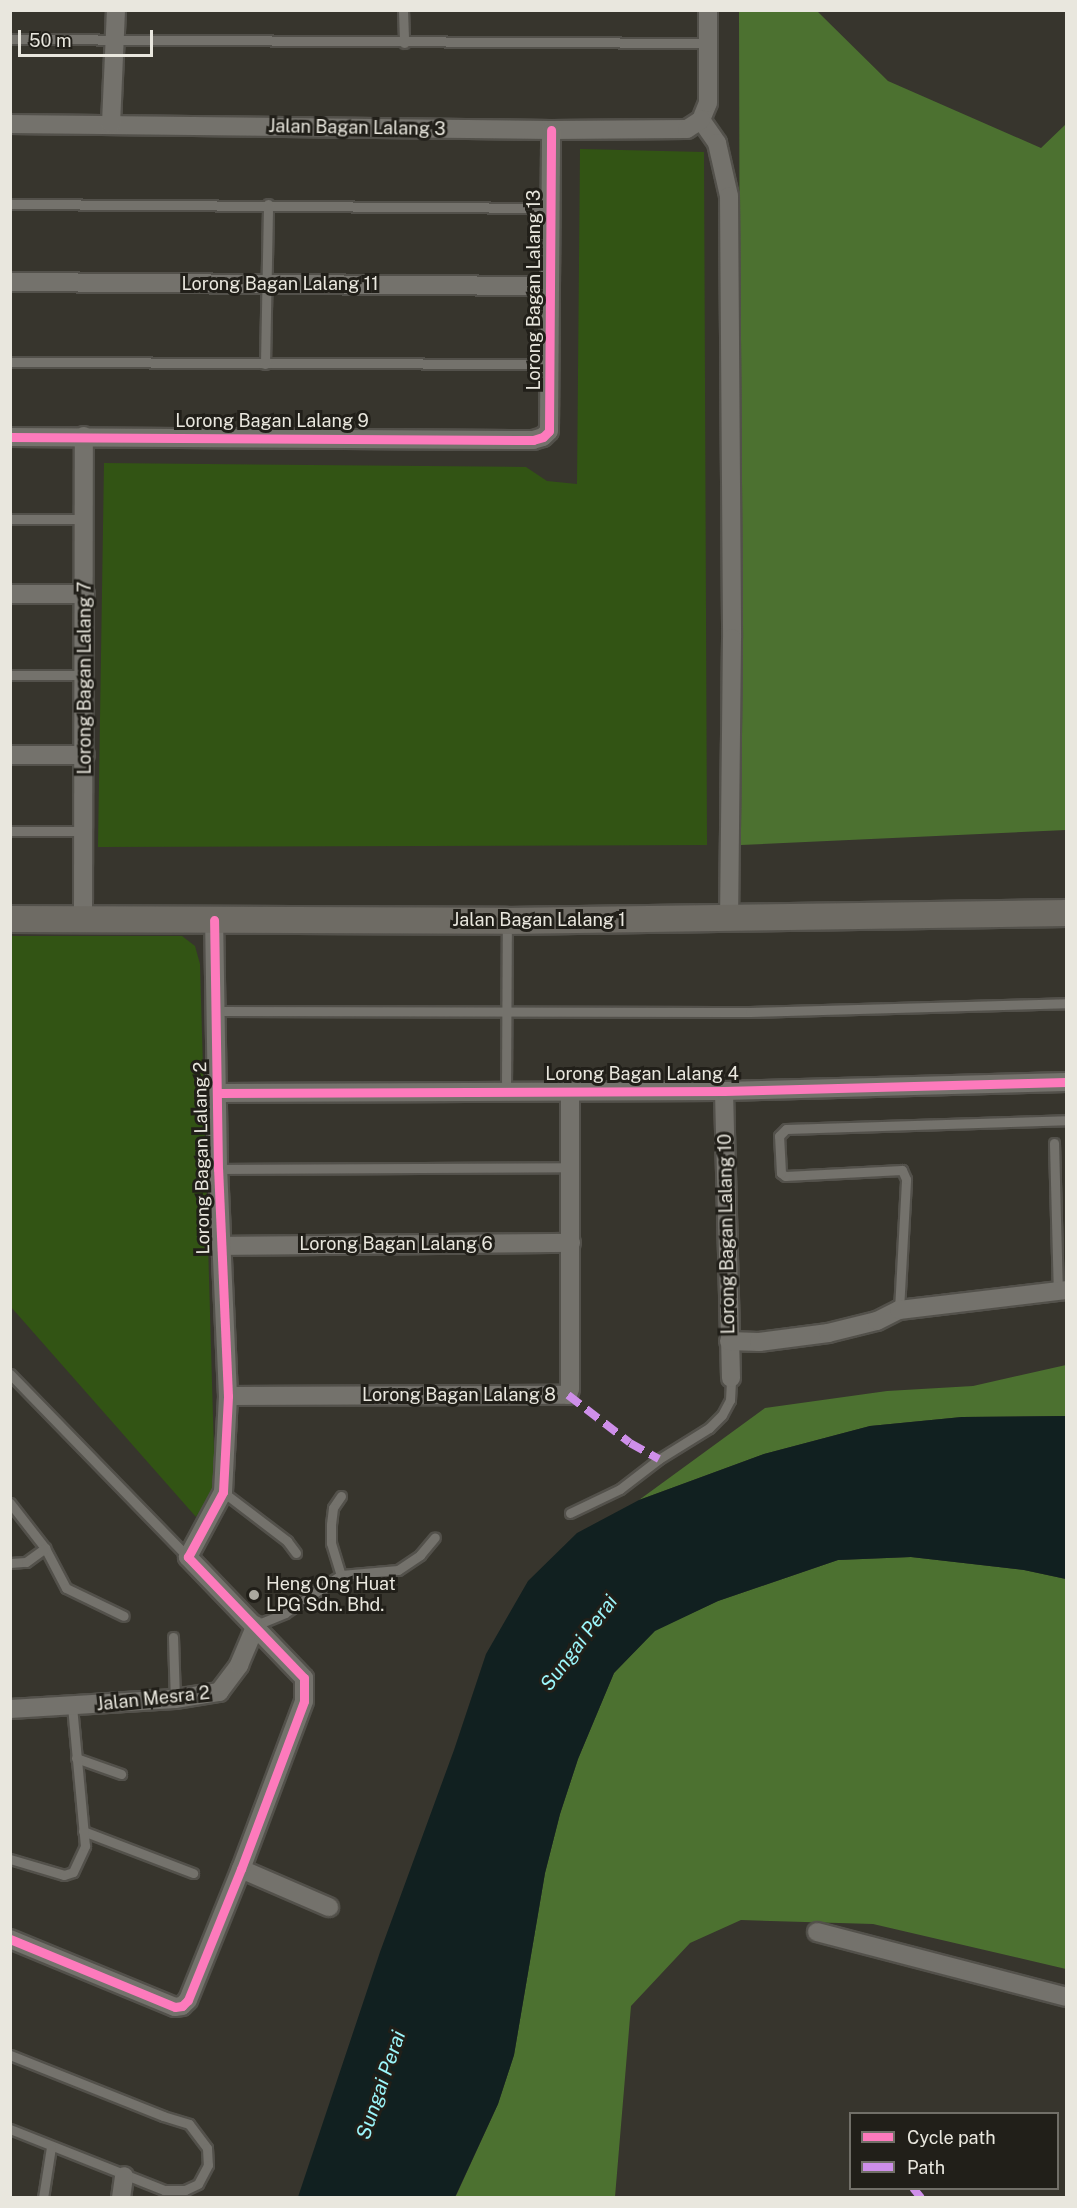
<!DOCTYPE html>
<style>
body{margin:0}
#map{position:relative;width:1077px;height:2208px;overflow:hidden;background:#37352d;font-family:"Public Sans",sans-serif}
div>[style]{position:absolute}
.green>*{inset:0;background:#325414}
.forest>*{inset:0;background:#4c7130}
.water>*{inset:0;background:#112020}
.roads{filter:drop-shadow(2px 0 #53514b) drop-shadow(-2px 0 #53514b) drop-shadow(0 2px #53514b) drop-shadow(0 -2px #53514b)}
.lane>*{height:9px;margin:-4.5px;padding:0 4.5px;transform-origin:4.5px;border-radius:4.5px;background:#74726c}
.street>*{height:18px;margin:-9px;padding:0 9px;transform-origin:9px;border-radius:9px;background:#74726c}
.secondary>*{height:26px;margin:-13px;padding:0 13px;transform-origin:13px;border-radius:13px;background:#6e6b64}
.quiet>*{height:8px;margin-top:-4px;transform-origin:0;background:repeating-linear-gradient(90deg,#ce8fe9 0 15px,transparent 0 23px)}
.cycleway>*{height:9px;margin:-4.5px;padding:0 4.5px;transform-origin:4.5px;border-radius:4.5px;background:#fd7abc}
.dots>*{width:16px;height:16px;translate:-50% -50%;box-sizing:border-box;border:3px solid #211f19;border-radius:50%}
span{translate:-50% -50%;white-space:nowrap;text-align:center;line-height:1.15;-webkit-text-stroke:6px #211f19;paint-order:stroke}
.street-label{font-size:18px;color:#e9e7de}
.poi-label{font-size:18px;color:#e9e7de}
.left{translate:0 -50%;text-align:left}
.water-label{font-size:20px;color:#9cf6fb;font-style:italic}
.frame{position:absolute;inset:0;border:12px solid #e9e7de;pointer-events:none}
.legend{position:absolute;left:849px;top:2112px;width:210px;height:78px;box-sizing:border-box;background:#211f19;border:2px solid #716f68;margin:0;padding:8px 10px;list-style:none;font-size:18px;color:#e9e7de}
.legend li{display:flex;align-items:center;gap:12px;height:30px}
.legend b{width:30px;border:2px solid #716f68}
.scale{position:absolute;left:18px;top:30px;width:135px;height:27px;box-sizing:border-box;border:3px solid #e9e7de;border-top:0;padding-left:8px;font-size:18px;line-height:21px;white-space:nowrap;color:#e9e7de;-webkit-text-stroke:4px #211f19;paint-order:stroke}
</style>
<div id="map">
<div class="green">
<i style="clip-path:polygon(580px 149px,704px 152px,707px 845px,98px 847px,104px 463px,526px 467px,547px 481px,577px 484px)"></i>
<i style="clip-path:polygon(11px 936px,182px 936px,195px 946px,200px 964px,215px 1487px,196px 1517px,11px 1307px)"></i>
</div>
<div class="forest">
<i style="clip-path:polygon(739px 11px,817px 11px,888px 81px,1041px 148px,1066px 124px,1066px 830px,741px 845px)"></i>
<i style="clip-path:polygon(1066px 1365px,1066px 1416px,962px 1417px,870px 1426px,764px 1454px,639px 1500px,765px 1408px,887px 1391px,973px 1386px)"></i>
<i style="clip-path:polygon(911px 1557px,1024px 1570px,1066px 1579px,1066px 1969px,873px 1924px,741px 1920px,690px 1943px,631px 2006px,615px 2197px,455px 2198px,498px 2104px,514px 2055px,545px 1873px,560px 1814px,578px 1759px,614px 1673px,655px 1630px,718px 1601px,838px 1560px)"></i>
</div>
<div class="water">
<i style="clip-path:polygon(1066px 1416px,1066px 1579px,1024px 1570px,911px 1557px,838px 1560px,718px 1601px,655px 1631px,614px 1673px,578px 1759px,560px 1814px,545px 1873px,514px 2055px,498px 2104px,455px 2197px,298px 2197px,380px 1952px,454px 1750px,486px 1654px,528px 1581px,577px 1533px,639px 1500px,764px 1454px,870px 1426px,962px 1417px)"></i>
</div>
<div class="roads">
<div class="lane">
<i style="left:403px;top:10px;width:33px;rotate:88deg"></i>
<i style="left:10px;top:39px;width:698px;rotate:0.33deg"></i>
<i style="left:10px;top:204px;width:541px;rotate:0.42deg"></i>
<i style="left:10px;top:362px;width:540px;rotate:0.21deg"></i>
<i style="left:265px;top:364px;width:160px;rotate:-88.9deg"></i>
<i style="left:10px;top:519px;width:75px"></i>
<i style="left:10px;top:675px;width:75px"></i>
<i style="left:10px;top:831px;width:74px"></i>
<i style="left:216px;top:1011px;width:534px;rotate:0.11deg"></i>
<i style="left:750px;top:1012px;width:316px;rotate:-1.6deg"></i>
<i style="left:506px;top:1091px;width:167px;rotate:-89.7deg"></i>
<i style="left:1054px;top:1143px;width:148px;rotate:88.5deg"></i>
<i style="left:218px;top:1169px;width:353px;rotate:-0.3deg"></i>
<i style="left:899px;top:1310px;width:131px;rotate:-86.9deg"></i>
<i style="left:906px;top:1179px;width:10px;rotate:-114deg"></i>
<i style="left:902px;top:1170px;width:117px;rotate:177.1deg"></i>
<i style="left:785px;top:1176px;width:5px;rotate:-143deg"></i>
<i style="left:781px;top:1173px;width:37px;rotate:-93deg"></i>
<i style="left:779px;top:1136px;width:10px;rotate:-45deg"></i>
<i style="left:786px;top:1129px;width:280px;rotate:-1.8deg"></i>
<i style="left:10px;top:1374px;width:255px;rotate:45.8deg"></i>
<i style="left:223px;top:1492px;width:81px;rotate:37.4deg"></i>
<i style="left:287px;top:1541px;width:15px;rotate:53deg"></i>
<i style="left:341px;top:1496px;width:14px;rotate:124deg"></i>
<i style="left:333px;top:1508px;width:17px;rotate:97deg"></i>
<i style="left:331px;top:1525px;width:18px;rotate:90deg"></i>
<i style="left:331px;top:1543px;width:34px;rotate:73deg"></i>
<i style="left:10px;top:1503px;width:57px;rotate:52.1deg"></i>
<i style="left:45px;top:1548px;width:45px;rotate:62.3deg"></i>
<i style="left:66px;top:1588px;width:64px;rotate:25.8deg"></i>
<i style="left:570px;top:1513px;width:55px;rotate:-25.6deg"></i>
<i style="left:620px;top:1489px;width:49px;rotate:-37.6deg"></i>
<i style="left:659px;top:1459px;width:59px;rotate:-31.8deg"></i>
<i style="left:709px;top:1428px;width:18px;rotate:-45deg"></i>
<i style="left:722px;top:1415px;width:17px;rotate:-62deg"></i>
<i style="left:730px;top:1400px;width:22px;rotate:-87deg"></i>
<i style="left:10px;top:1563px;width:16px;rotate:-4deg"></i>
<i style="left:26px;top:1562px;width:24px;rotate:-36deg"></i>
<i style="left:256px;top:1625px;width:31px;rotate:-22deg"></i>
<i style="left:285px;top:1613px;width:68px;rotate:-34.2deg"></i>
<i style="left:341px;top:1575px;width:57px;rotate:-5deg"></i>
<i style="left:398px;top:1570px;width:27px;rotate:-34deg"></i>
<i style="left:420px;top:1555px;width:23px;rotate:-50deg"></i>
<i style="left:173px;top:1637px;width:62px;rotate:88.2deg"></i>
<i style="left:76px;top:1758px;width:48px;rotate:19.6deg"></i>
<i style="left:83px;top:1831px;width:118px;rotate:20.9deg"></i>
<i style="left:10px;top:1859px;width:56px;rotate:16.5deg"></i>
<i style="left:64px;top:1875px;width:9px;rotate:-18deg"></i>
<i style="left:73px;top:1872px;width:29px;rotate:-65deg"></i>
<i style="left:85px;top:1846px;width:141px;rotate:-95.3deg"></i>
<i style="left:10px;top:2055px;width:165px;rotate:21.7deg"></i>
<i style="left:163px;top:2116px;width:27px;rotate:17deg"></i>
<i style="left:189px;top:2124px;width:30px;rotate:53deg"></i>
<i style="left:207px;top:2148px;width:17px;rotate:87deg"></i>
<i style="left:208px;top:2165px;width:21px;rotate:118deg"></i>
<i style="left:198px;top:2184px;width:14px;rotate:155deg"></i>
<i style="left:185px;top:2190px;width:21px;rotate:180deg"></i>
<i style="left:164px;top:2190px;width:166px;rotate:-158.4deg"></i>
<i style="left:43px;top:2198px;width:52px;rotate:-81.1deg"></i>
</div>
<div class="street">
<i style="left:701px;top:120px;width:28px;rotate:55deg"></i>
<i style="left:717px;top:143px;width:54px;rotate:77.2deg"></i>
<i style="left:729px;top:196px;width:442px;rotate:89.6deg"></i>
<i style="left:732px;top:638px;width:281px;rotate:90.6deg"></i>
<i style="left:701px;top:120px;width:18px;rotate:-68deg"></i>
<i style="left:708px;top:103px;width:93px;rotate:-90deg"></i>
<i style="left:10px;top:124px;width:541px;rotate:0.64deg"></i>
<i style="left:551px;top:130px;width:136px;rotate:-0.4deg"></i>
<i style="left:687px;top:129px;width:17px;rotate:-33deg"></i>
<i style="left:111px;top:124px;width:114px;rotate:-87.5deg"></i>
<i style="left:10px;top:282px;width:539px;rotate:0.43deg"></i>
<i style="left:10px;top:437px;width:523px;rotate:0.33deg"></i>
<i style="left:533px;top:440px;width:10px;rotate:-17deg"></i>
<i style="left:543px;top:437px;width:8px;rotate:-45deg"></i>
<i style="left:549px;top:431px;width:301px;rotate:-89.6deg"></i>
<i style="left:10px;top:594px;width:75px"></i>
<i style="left:10px;top:755px;width:75px"></i>
<i style="left:83px;top:919px;width:483px;rotate:-89.9deg"></i>
<i style="left:724px;top:1091px;width:287px;rotate:88.6deg"></i>
<i style="left:218px;top:1093px;width:506px;rotate:-0.23deg"></i>
<i style="left:724px;top:1091px;width:342px;rotate:-1.5deg"></i>
<i style="left:220px;top:1246px;width:351px;rotate:-0.5deg"></i>
<i style="left:729px;top:1341px;width:30px;rotate:2deg"></i>
<i style="left:759px;top:1342px;width:70px;rotate:-7.4deg"></i>
<i style="left:828px;top:1333px;width:50px;rotate:-13.8deg"></i>
<i style="left:877px;top:1321px;width:25px;rotate:-27deg"></i>
<i style="left:899px;top:1310px;width:168px;rotate:-6.8deg"></i>
<i style="left:228px;top:1396px;width:340px;rotate:-0.2deg"></i>
<i style="left:568px;top:1395px;width:6px;rotate:-72deg"></i>
<i style="left:570px;top:1389px;width:297px;rotate:-90deg"></i>
<i style="left:10px;top:1709px;width:165px;rotate:-3.5deg"></i>
<i style="left:175px;top:1699px;width:45px;rotate:-9deg"></i>
<i style="left:219px;top:1692px;width:34px;rotate:-53deg"></i>
<i style="left:239px;top:1665px;width:43px;rotate:-67deg"></i>
<i style="left:241px;top:1869px;width:96px;rotate:23.4deg"></i>
<i style="left:817px;top:1932px;width:257px;rotate:14.6deg"></i>
<i style="left:10px;top:1939px;width:178px;rotate:22.4deg"></i>
<i style="left:175px;top:2007px;width:7px;rotate:-8deg"></i>
<i style="left:182px;top:2006px;width:8px;rotate:-45deg"></i>
<i style="left:188px;top:2000px;width:141px;rotate:-68deg"></i>
<i style="left:241px;top:1869px;width:179px;rotate:-69.4deg"></i>
<i style="left:304px;top:1701px;width:23px;rotate:-90deg"></i>
<i style="left:304px;top:1678px;width:168px;rotate:-133.8deg"></i>
<i style="left:188px;top:1557px;width:74px;rotate:-61.7deg"></i>
<i style="left:223px;top:1492px;width:96px;rotate:-87deg"></i>
<i style="left:228px;top:1396px;width:227px;rotate:-92.5deg"></i>
<i style="left:218px;top:1169px;width:249px;rotate:-90.9deg"></i>
<i style="left:121px;top:2198px;width:22px;rotate:-82deg"></i>
</div>
<div class="secondary">
<i style="left:10px;top:919px;width:497px;rotate:0.2deg"></i>
<i style="left:507px;top:921px;width:559px;rotate:-0.82deg"></i>
</div>
</div>
<div class="quiet">
<i style="left:568px;top:1395px;width:78px;rotate:37.7deg"></i>
<i style="left:630px;top:1443px;width:33px;rotate:29deg"></i>
<i style="left:913px;top:2188px;width:13px;rotate:51deg"></i>
</div>
<div class="cycleway">
<i style="left:10px;top:437px;width:523px;rotate:0.33deg"></i>
<i style="left:533px;top:440px;width:10px;rotate:-17deg"></i>
<i style="left:543px;top:437px;width:8px;rotate:-45deg"></i>
<i style="left:549px;top:431px;width:301px;rotate:-89.6deg"></i>
<i style="left:218px;top:1093px;width:506px;rotate:-0.23deg"></i>
<i style="left:724px;top:1091px;width:342px;rotate:-1.5deg"></i>
<i style="left:10px;top:1939px;width:178px;rotate:22.4deg"></i>
<i style="left:175px;top:2007px;width:7px;rotate:-8deg"></i>
<i style="left:182px;top:2006px;width:8px;rotate:-45deg"></i>
<i style="left:188px;top:2000px;width:141px;rotate:-68deg"></i>
<i style="left:241px;top:1869px;width:179px;rotate:-69.4deg"></i>
<i style="left:304px;top:1701px;width:23px;rotate:-90deg"></i>
<i style="left:304px;top:1678px;width:168px;rotate:-133.8deg"></i>
<i style="left:188px;top:1557px;width:74px;rotate:-61.7deg"></i>
<i style="left:223px;top:1492px;width:96px;rotate:-87deg"></i>
<i style="left:228px;top:1396px;width:227px;rotate:-92.5deg"></i>
<i style="left:218px;top:1169px;width:249px;rotate:-90.9deg"></i>
</div>
<div class="dots">
<i style="left:254px;top:1595px;background:#aba9a0"></i>
</div>
<div class="street-label">
<span style="left:357px;top:128px;rotate:1deg">Jalan Bagan Lalang 3</span>
<span style="left:280px;top:284px">Lorong Bagan Lalang 11</span>
<span style="left:534px;top:290px;rotate:-90deg">Lorong Bagan Lalang 13</span>
<span style="left:272px;top:421px">Lorong Bagan Lalang 9</span>
<span style="left:85px;top:678px;rotate:-90deg">Lorong Bagan Lalang 7</span>
<span style="left:539px;top:920px">Jalan Bagan Lalang 1</span>
<span style="left:642px;top:1074px">Lorong Bagan Lalang 4</span>
<span style="left:202px;top:1158px;rotate:-91deg">Lorong Bagan Lalang 2</span>
<span style="left:727px;top:1234px;rotate:-91deg">Lorong Bagan Lalang 10</span>
<span style="left:396px;top:1244px">Lorong Bagan Lalang 6</span>
<span style="left:459px;top:1395px">Lorong Bagan Lalang 8</span>
<span style="left:153px;top:1699px;rotate:-6deg">Jalan Mesra 2</span>
</div>
<div class="poi-label">
<span class="left" style="left:266px;top:1595px">Heng Ong Huat<br>LPG Sdn. Bhd.</span>
</div>
<div class="water-label">
<span style="left:579px;top:1643px;rotate:-53deg">Sungai Perai</span>
<span style="left:381px;top:2085px;rotate:-71deg">Sungai Perai</span>
</div>
<div class="frame"></div>
<ul class="legend">
<li><b style="height:8px;background:#fd7abc"></b>Cycle path</li>
<li><b style="height:8px;background:#ce8fe9"></b>Path</li>
</ul>
<div class="scale">50 m</div>
</div>
